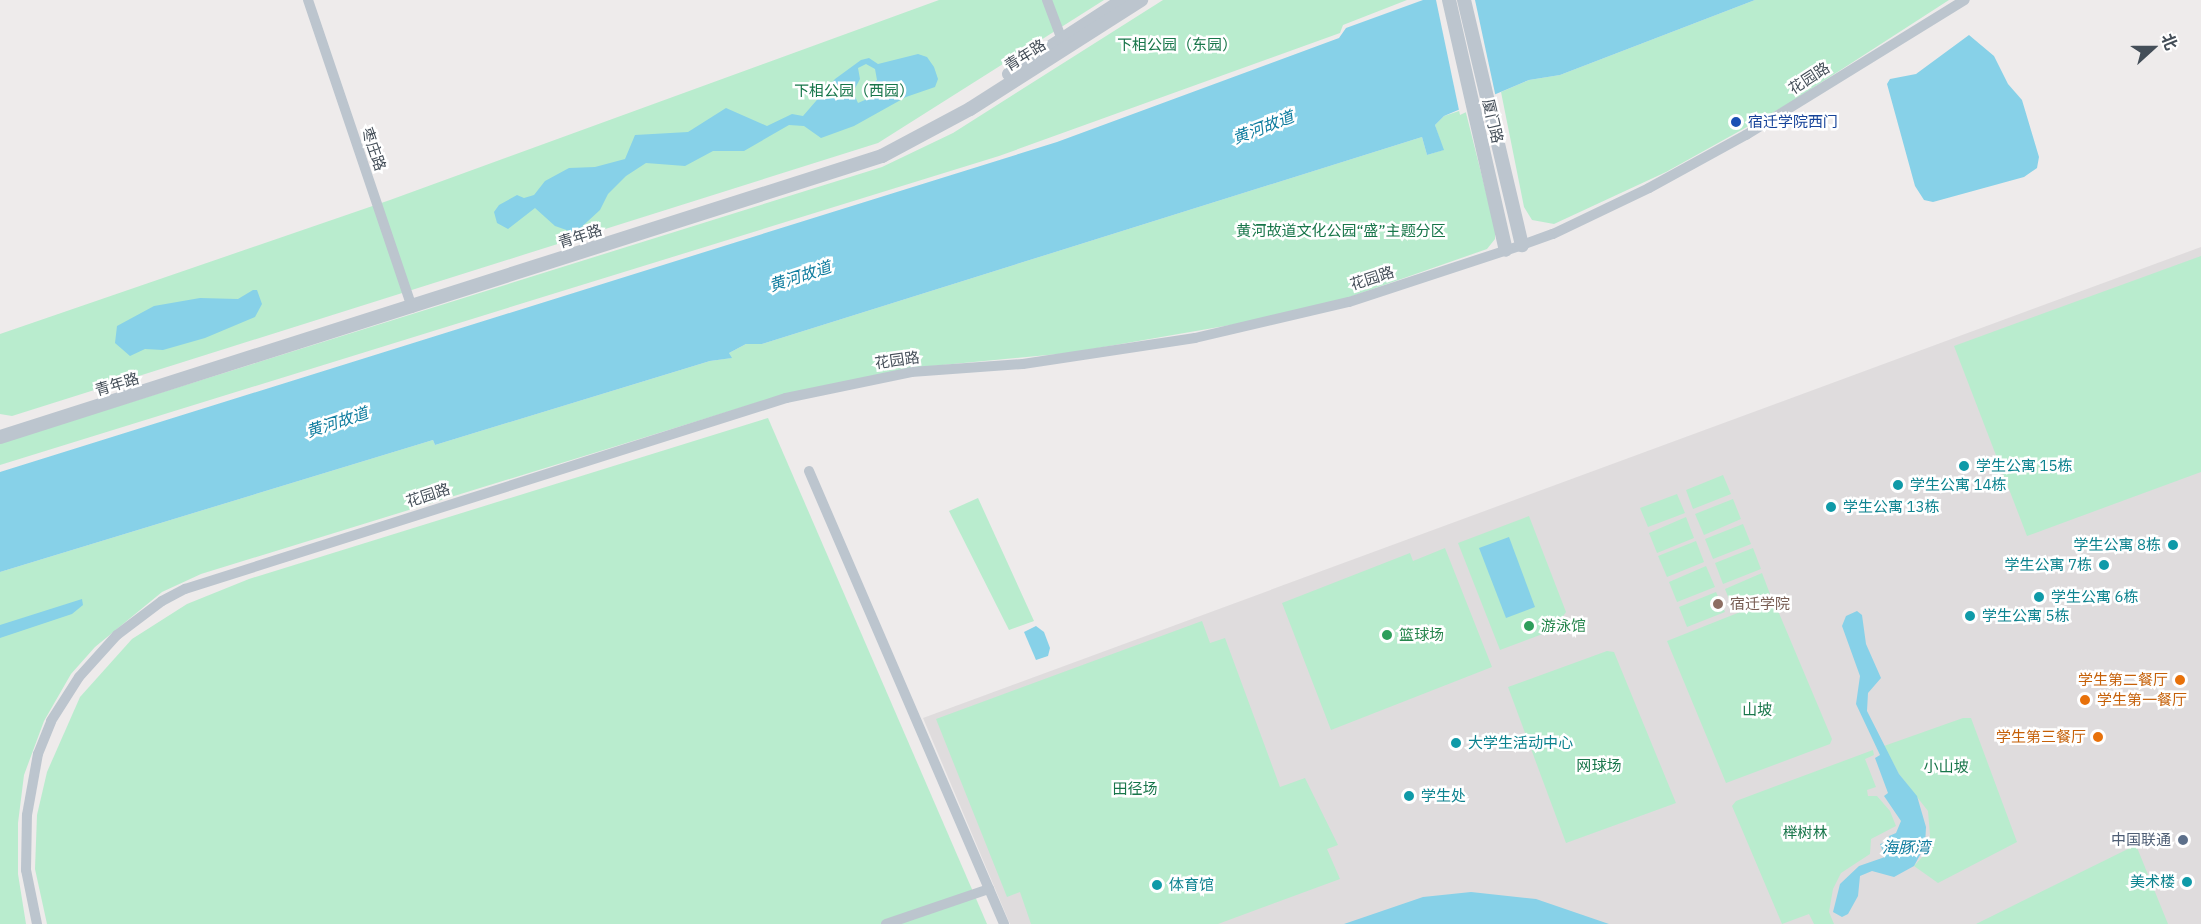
<!DOCTYPE html>
<meta charset="utf-8">
<style>
body{margin:0}
#map{position:relative;width:2201px;height:924px;overflow:hidden;background:#eeebeb;font-family:"IBM Plex Sans","Noto Sans SC",sans-serif}
div>[style]{position:absolute}
.education>*{inset:0;background:#dfdcdd}
.green>*{inset:0;background:#b9ecce}
.water>*{inset:0;background:#87d1e8}
.pier>*{inset:0;background:#eeebeb}
.minor>*{height:10px;margin:-5px;padding:0 5px;transform-origin:5px;border-radius:5px;background:#bcc5ce}
.tertiary>*{height:14px;margin:-7px;padding:0 7px;transform-origin:7px;border-radius:7px;background:#bcc5ce}
.dots>*{width:16px;height:16px;translate:-50% -50%;box-sizing:border-box;border:3px solid #fff;border-radius:50%}
span{translate:-50% -50%;white-space:nowrap;text-align:center;line-height:1.15;-webkit-text-stroke:5px #fff;paint-order:stroke}
.park-label{font-size:15px;color:#18764a}
.street-label{font-size:15px;color:#444e58}
.transit-label{font-size:15px;color:#164399}
.left{translate:0 -50%;text-align:left}
.culture-label{font-size:15px;color:#0d838f}
.right{translate:-100% -50%;text-align:right}
.education-label{font-size:15px;color:#785e54}
.leisure-label{font-size:15px;color:#27864d}
.food-label{font-size:15px;color:#c56008}
.service-label{font-size:15px;color:#4e5e75}
.water-label{font-size:16px;color:#107d9f;font-style:italic}
.north{position:absolute;left:2123px;top:18px;width:60px;height:60px;-webkit-text-stroke:4px #fff;paint-order:stroke;rotate:69deg;font-size:16px;font-weight:700;line-height:24px;text-align:center;color:#444e58}
.north::after{content:'';display:block;margin:auto;width:21px;height:27px;background:#444e58;clip-path:polygon(50% 0,100% 100%,50% 72%,0 100%)}
</style>
<div id="map">
<div class="education">
<i style="clip-path:polygon(2201px 247px,2201px 924px,1010px 924px,923px 718px)"></i>
</div>
<div class="green">
<i style="clip-path:polygon(939px 0,1104px 0,878px 143px,12px 416px,0 414px,0 334px,390px 200px)"></i>
<i style="clip-path:polygon(1163px 0,1407px 0,1343px 25px,1340px 33px,999px 156px,0 465px,0 443px,882px 167px,953px 133px)"></i>
<i style="clip-path:polygon(1755px 0,1949px 0,1788px 104px,1666px 172px,1554px 224px,1532px 220px,1524px 207px,1501px 92px,1529px 80px,1560px 75px)"></i>
<i style="clip-path:polygon(1465px 109px,1495px 228px,1495px 239px,1487px 249px,1347px 298px,1242px 323px,1069px 353px,911px 368px,779px 396px,201px 574px,162px 592px,95px 647px,71px 674px,44px 721px,24px 775px,18px 823px,18px 874px,26px 924px,0 924px,0 572px,433px 440px,435px 445px,710px 361px,731px 358px,729px 353px,746px 344px,762px 344px,1422px 137px,1427px 155px,1443px 150px,1435px 125px,1444px 116px)"></i>
<i style="clip-path:polygon(2201px 256px,2201px 472px,2027px 536px,1954px 346px)"></i>
<i style="clip-path:polygon(768px 418px,987px 924px,47px 924px,35px 869px,37px 815px,47px 772px,80px 697px,132px 639px,187px 604px,249px 579px)"></i>
<i style="clip-path:polygon(1723px 475px,1731px 494px,1693px 509px,1686px 490px)"></i>
<i style="clip-path:polygon(1677px 494px,1685px 513px,1648px 527px,1640px 508px)"></i>
<i style="clip-path:polygon(978px 498px,1034px 621px,1009px 630px,949px 511px)"></i>
<i style="clip-path:polygon(1733px 499px,1741px 519px,1704px 535px,1695px 514px)"></i>
<i style="clip-path:polygon(1529px 516px,1566px 612px,1553px 630px,1500px 650px,1458px 543px)"></i>
<i style="clip-path:polygon(1686px 517px,1694px 538px,1657px 553px,1649px 533px)"></i>
<i style="clip-path:polygon(1743px 524px,1751px 544px,1713px 559px,1705px 539px)"></i>
<i style="clip-path:polygon(1696px 541px,1704px 562px,1667px 577px,1658px 556px)"></i>
<i style="clip-path:polygon(1445px 548px,1492px 667px,1331px 730px,1282px 603px,1410px 553px,1413px 561px)"></i>
<i style="clip-path:polygon(1753px 548px,1761px 569px,1723px 584px,1715px 563px)"></i>
<i style="clip-path:polygon(1706px 566px,1715px 587px,1677px 602px,1669px 582px)"></i>
<i style="clip-path:polygon(1762px 573px,1770px 594px,1733px 609px,1725px 589px)"></i>
<i style="clip-path:polygon(1716px 592px,1725px 612px,1687px 627px,1679px 607px)"></i>
<i style="clip-path:polygon(1773px 599px,1832px 739px,1830px 744px,1726px 783px,1667px 641px)"></i>
<i style="clip-path:polygon(1202px 621px,1210px 643px,1225px 638px,1280px 787px,1305px 778px,1338px 845px,1327px 849px,1340px 879px,1218px 924px,1031px 924px,1020px 892px,1007px 897px,936px 719px)"></i>
<i style="clip-path:polygon(1607px 651px,1614px 652px,1676px 803px,1566px 843px,1508px 687px)"></i>
<i style="clip-path:polygon(1963px 718px,1971px 718px,2017px 842px,1938px 883px,1914px 866px,1925px 854px,1930px 835px,1928px 811px,1899px 774px,1884px 746px)"></i>
<i style="clip-path:polygon(1873px 750px,1874px 755px,1865px 759px,1876px 787px,1867px 790px,1868px 796px,1877px 796px,1890px 811px,1896px 826px,1871px 839px,1870px 854px,1841px 873px,1833px 889px,1829px 912px,1834px 924px,1814px 924px,1809px 914px,1782px 924px,1732px 806px,1736px 801px)"></i>
<i style="clip-path:polygon(2136px 845px,2168px 924px,1976px 924px)"></i>
</div>
<div class="water">
<i style="clip-path:polygon(1423px 0,1755px 0,1560px 75px,1529px 80px,1444px 116px,1435px 125px,1444px 150px,1427px 155px,1422px 137px,762px 344px,746px 344px,729px 353px,732px 358px,710px 361px,435px 445px,433px 440px,0 572px,0 472px,1057px 142px,1339px 38px,1346px 28px)"></i>
<i style="clip-path:polygon(1969px 35px,1994px 56px,2008px 84px,2022px 100px,2039px 157px,2037px 168px,2024px 177px,1933px 202px,1924px 200px,1915px 186px,1887px 84px,1890px 79px,1916px 74px)"></i>
<i style="clip-path:polygon(evenodd,918px 54px,927px 57px,934px 67px,938px 79px,935px 87px,906px 97px,854px 126px,821px 138px,804px 126px,789px 125px,744px 151px,713px 151px,685px 166px,646px 163px,626px 176px,608px 194px,600px 210px,575px 233px,555px 226px,535px 208px,508px 229px,497px 223px,494px 212px,499px 205px,517px 195px,524px 198px,534px 195px,545px 181px,569px 168px,595px 167px,625px 159px,635px 135px,688px 132px,726px 108px,767px 126px,792px 114px,803px 116px,835px 79px,861px 60px,869px 58px,878px 64px,918px 54px,866px 64px,875px 69px,877px 80px,870px 87px,867px 99px,858px 103px,853px 92px,860px 79px,858px 68px,866px 64px)"></i>
<i style="clip-path:polygon(253px 290px,257px 290px,262px 304px,255px 317px,205px 338px,163px 350px,145px 349px,130px 356px,115px 343px,117px 326px,154px 306px,200px 298px,238px 299px)"></i>
<i style="clip-path:polygon(1509px 537px,1535px 607px,1506px 618px,1479px 548px)"></i>
<i style="clip-path:polygon(82px 599px,83px 605px,72px 614px,0 638px,0 625px)"></i>
<i style="clip-path:polygon(1857px 611px,1862px 615px,1866px 644px,1881px 678px,1868px 693px,1867px 711px,1899px 774px,1917px 796px,1926px 827px,1925px 846px,1914px 866px,1894px 877px,1872px 871px,1860px 876px,1858px 896px,1848px 914px,1842px 917px,1833px 912px,1840px 884px,1859px 866px,1885px 857px,1880px 844px,1890px 841px,1889px 836px,1896px 833px,1901px 821px,1884px 796px,1888px 793px,1875px 758px,1880px 755px,1856px 704px,1860px 676px,1842px 626px,1846px 616px)"></i>
<i style="clip-path:polygon(1036px 626px,1044px 632px,1050px 648px,1048px 656px,1036px 660px,1024px 632px)"></i>
<i style="clip-path:polygon(1471px 892px,1536px 899px,1609px 924px,1344px 924px,1423px 897px)"></i>
</div>
<div class="pier">
<i style="clip-path:polygon(1436px 0,1475px 0,1496px 98px,1460px 115px)"></i>
</div>
<div class="minor">
<i style="left:308px;top:0;width:325px;rotate:71.3deg"></i>
<i style="left:1047px;top:0;width:43px;rotate:69.4deg"></i>
<i style="left:809px;top:471px;width:493px;rotate:66.7deg"></i>
<i style="left:37px;top:924px;width:55px;rotate:-101.5deg"></i>
<i style="left:26px;top:870px;width:55px;rotate:-89deg"></i>
<i style="left:27px;top:815px;width:62px;rotate:-79.8deg"></i>
<i style="left:38px;top:754px;width:35px;rotate:-68deg"></i>
<i style="left:51px;top:721px;width:52px;rotate:-57.5deg"></i>
<i style="left:79px;top:677px;width:57px;rotate:-47.9deg"></i>
<i style="left:117px;top:635px;width:56px;rotate:-37.1deg"></i>
<i style="left:162px;top:601px;width:26px;rotate:-28deg"></i>
<i style="left:185px;top:589px;width:631px;rotate:-17.63deg"></i>
<i style="left:786px;top:398px;width:128px;rotate:-11.7deg"></i>
<i style="left:911px;top:372px;width:112px;rotate:-4.1deg"></i>
<i style="left:1023px;top:364px;width:174px;rotate:-8.6deg"></i>
<i style="left:1195px;top:338px;width:158px;rotate:-13.2deg"></i>
<i style="left:1349px;top:302px;width:182px;rotate:-18.2deg"></i>
<i style="left:1522px;top:245px;width:33px;rotate:-20deg"></i>
<i style="left:1553px;top:234px;width:106px;rotate:-25.6deg"></i>
<i style="left:1649px;top:188px;width:111px;rotate:-28.7deg"></i>
<i style="left:1746px;top:135px;width:257px;rotate:-31.7deg"></i>
<i style="left:886px;top:924px;width:109px;rotate:-18.8deg"></i>
</div>
<div class="tertiary">
<i style="left:1449px;top:0;width:256px;rotate:77.2deg"></i>
<i style="left:1464px;top:0;width:252px;rotate:76.7deg"></i>
<i style="left:1009px;top:74px;width:136px;rotate:-33deg"></i>
<i style="left:0;top:437px;width:926px;rotate:-17.67deg"></i>
<i style="left:882px;top:156px;width:100px;rotate:-28.1deg"></i>
<i style="left:970px;top:109px;width:203px;rotate:-32.5deg"></i>
</div>
<div class="dots">
<i style="left:1736px;top:122px;background:#1a4fb4"></i>
<i style="left:1964px;top:466px;background:#0f9aa8"></i>
<i style="left:1898px;top:485px;background:#0f9aa8"></i>
<i style="left:1831px;top:507px;background:#0f9aa8"></i>
<i style="left:2173px;top:545px;background:#0f9aa8"></i>
<i style="left:2104px;top:565px;background:#0f9aa8"></i>
<i style="left:2039px;top:597px;background:#0f9aa8"></i>
<i style="left:1718px;top:604px;background:#8d6e63"></i>
<i style="left:1970px;top:616px;background:#0f9aa8"></i>
<i style="left:1529px;top:626px;background:#2e9e5b"></i>
<i style="left:1387px;top:635px;background:#2e9e5b"></i>
<i style="left:2180px;top:680px;background:#e8710a"></i>
<i style="left:2085px;top:700px;background:#e8710a"></i>
<i style="left:2098px;top:737px;background:#e8710a"></i>
<i style="left:1456px;top:743px;background:#0f9aa8"></i>
<i style="left:1409px;top:796px;background:#0f9aa8"></i>
<i style="left:2183px;top:840px;background:#5c6f8a"></i>
<i style="left:2187px;top:882px;background:#0f9aa8"></i>
<i style="left:1157px;top:885px;background:#0f9aa8"></i>
</div>
<div class="park-label">
<span style="left:1177px;top:45px">下相公园（东园）</span>
<span style="left:854px;top:91px">下相公园（西园）</span>
<span style="left:1341px;top:231px">黄河故道文化公园“盛”主题分区</span>
<span style="left:1757px;top:710px">山坡</span>
<span style="left:1599px;top:766px">网球场</span>
<span style="left:1946px;top:767px">小山坡</span>
<span style="left:1135px;top:789px">田径场</span>
<span style="left:1805px;top:833px">榉树林</span>
</div>
<div class="street-label">
<span style="left:1025px;top:55px;rotate:-32deg">青年路</span>
<span style="left:1809px;top:78px;rotate:-33deg">花园路</span>
<span style="left:1493px;top:121px;rotate:77deg">厦门路</span>
<span style="left:374px;top:149px;rotate:71deg">枣庄路</span>
<span style="left:580px;top:236px;rotate:-18deg">青年路</span>
<span style="left:1372px;top:278px;rotate:-18deg">花园路</span>
<span style="left:897px;top:360px;rotate:-8deg">花园路</span>
<span style="left:117px;top:384px;rotate:-17deg">青年路</span>
<span style="left:428px;top:495px;rotate:-18deg">花园路</span>
</div>
<div class="transit-label">
<span class="left" style="left:1748px;top:122px">宿迁学院西门</span>
</div>
<div class="culture-label">
<span class="left" style="left:1976px;top:466px">学生公寓 15栋</span>
<span class="left" style="left:1910px;top:485px">学生公寓 14栋</span>
<span class="left" style="left:1843px;top:507px">学生公寓 13栋</span>
<span class="right" style="left:2161px;top:545px">学生公寓 8栋</span>
<span class="right" style="left:2092px;top:565px">学生公寓 7栋</span>
<span class="left" style="left:2051px;top:597px">学生公寓 6栋</span>
<span class="left" style="left:1982px;top:616px">学生公寓 5栋</span>
<span class="left" style="left:1468px;top:743px">大学生活动中心</span>
<span class="left" style="left:1421px;top:796px">学生处</span>
<span class="right" style="left:2175px;top:882px">美术楼</span>
<span class="left" style="left:1169px;top:885px">体育馆</span>
</div>
<div class="education-label">
<span class="left" style="left:1730px;top:604px">宿迁学院</span>
</div>
<div class="leisure-label">
<span class="left" style="left:1541px;top:626px">游泳馆</span>
<span class="left" style="left:1399px;top:635px">篮球场</span>
</div>
<div class="food-label">
<span class="right" style="left:2168px;top:680px">学生第二餐厅</span>
<span class="left" style="left:2097px;top:700px">学生第一餐厅</span>
<span class="right" style="left:2086px;top:737px">学生第三餐厅</span>
</div>
<div class="service-label">
<span class="right" style="left:2171px;top:840px">中国联通</span>
</div>
<div class="water-label">
<span style="left:1263px;top:127px;rotate:-21deg">黄河故道</span>
<span style="left:800px;top:276px;rotate:-18deg">黄河故道</span>
<span style="left:337px;top:422px;rotate:-18deg">黄河故道</span>
<span style="left:1906px;top:847px">海豚湾</span>
</div>
<div class="north">北</div>
</div>
